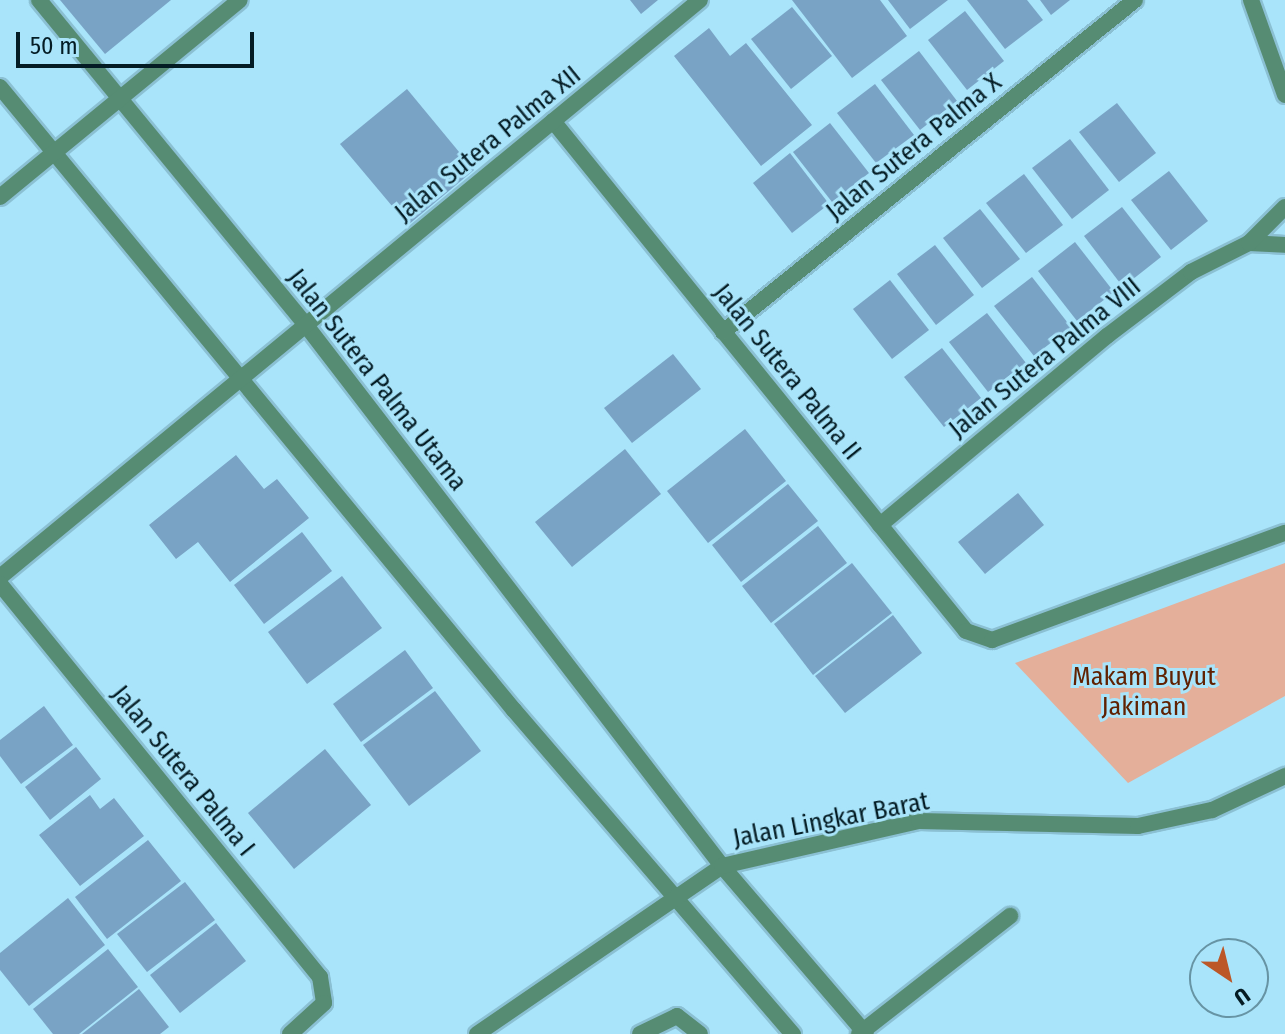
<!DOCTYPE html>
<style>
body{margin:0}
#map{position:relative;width:1285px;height:1034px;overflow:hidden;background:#a9e4fa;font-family:"Fira Sans Condensed",sans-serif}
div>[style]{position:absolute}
.green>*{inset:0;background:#e4af9a}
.building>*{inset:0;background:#79a3c5}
.roads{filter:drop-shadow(2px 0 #8bc0d3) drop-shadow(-2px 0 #8bc0d3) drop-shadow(0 2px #8bc0d3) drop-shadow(0 -2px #8bc0d3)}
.minor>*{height:16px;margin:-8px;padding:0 8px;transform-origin:8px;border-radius:8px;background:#568c73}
.tertiary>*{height:16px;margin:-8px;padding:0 8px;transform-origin:8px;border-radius:8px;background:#568c73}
span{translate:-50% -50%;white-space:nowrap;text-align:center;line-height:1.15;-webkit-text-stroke:6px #a9e4fa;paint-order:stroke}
.street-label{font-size:26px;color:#041c24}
.park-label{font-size:26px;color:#602101}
.north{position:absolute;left:1189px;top:938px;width:80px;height:80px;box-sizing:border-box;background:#a9e4fa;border:2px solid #6794a4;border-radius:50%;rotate:145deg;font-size:22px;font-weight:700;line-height:32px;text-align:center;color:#041c24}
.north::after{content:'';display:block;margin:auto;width:28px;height:36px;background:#bc5727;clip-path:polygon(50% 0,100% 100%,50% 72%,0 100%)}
.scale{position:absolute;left:16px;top:32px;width:238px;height:36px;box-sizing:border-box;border:4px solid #041c24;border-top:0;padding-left:10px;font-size:24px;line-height:28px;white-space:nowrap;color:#041c24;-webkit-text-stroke:6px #a9e4fa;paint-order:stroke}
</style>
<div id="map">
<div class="green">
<i style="clip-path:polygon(1285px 563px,1285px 696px,1128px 783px,1015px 663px)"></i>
</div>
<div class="building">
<i style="clip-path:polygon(60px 0,171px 0,105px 54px)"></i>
<i style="clip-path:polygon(630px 0,658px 0,641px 14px)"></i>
<i style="clip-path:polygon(792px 0,880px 0,907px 36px,852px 78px)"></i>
<i style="clip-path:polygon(888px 0,948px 0,910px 29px)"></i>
<i style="clip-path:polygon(967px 0,1027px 0,1043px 20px,1005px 49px)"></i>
<i style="clip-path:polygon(1040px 0,1070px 0,1051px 15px)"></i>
<i style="clip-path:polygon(792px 7px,832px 56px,791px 89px,751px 39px)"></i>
<i style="clip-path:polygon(965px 11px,1004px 61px,967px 90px,928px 40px)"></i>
<i style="clip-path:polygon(709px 28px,730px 56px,746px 43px,812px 125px,761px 166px,674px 56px)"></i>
<i style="clip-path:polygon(919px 51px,957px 101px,920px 130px,881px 80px)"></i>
<i style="clip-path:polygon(875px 84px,914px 135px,876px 163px,837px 113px)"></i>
<i style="clip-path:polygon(407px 89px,474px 170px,408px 225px,340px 144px)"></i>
<i style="clip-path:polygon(1117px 103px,1156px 153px,1119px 182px,1079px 132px)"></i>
<i style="clip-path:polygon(830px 123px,869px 173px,832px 202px,793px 152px)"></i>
<i style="clip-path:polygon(1070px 139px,1109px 190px,1072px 219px,1032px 168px)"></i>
<i style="clip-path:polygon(790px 153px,829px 204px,792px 233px,753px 183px)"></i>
<i style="clip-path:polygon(1169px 171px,1208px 221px,1171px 250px,1131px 200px)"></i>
<i style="clip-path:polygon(1024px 174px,1063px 225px,1026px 253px,986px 203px)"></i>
<i style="clip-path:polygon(1122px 207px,1161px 257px,1123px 287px,1084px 236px)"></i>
<i style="clip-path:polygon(980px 209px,1020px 259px,982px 288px,943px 238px)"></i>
<i style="clip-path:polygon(1075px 242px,1114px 292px,1077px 321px,1038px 271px)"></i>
<i style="clip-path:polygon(935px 245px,974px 295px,936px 325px,897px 274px)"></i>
<i style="clip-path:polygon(1032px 277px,1071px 327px,1034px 356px,994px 306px)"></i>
<i style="clip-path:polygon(890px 280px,929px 330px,892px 359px,853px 309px)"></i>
<i style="clip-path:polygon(987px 313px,1026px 363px,988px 392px,949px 342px)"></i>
<i style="clip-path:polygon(942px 348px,981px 398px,944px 427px,904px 377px)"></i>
<i style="clip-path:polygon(673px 354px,701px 389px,632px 443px,604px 408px)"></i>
<i style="clip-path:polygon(745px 429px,786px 481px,708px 543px,667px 491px)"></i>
<i style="clip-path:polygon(625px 449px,661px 494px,572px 567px,535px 522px)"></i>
<i style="clip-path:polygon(236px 455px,264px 489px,277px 479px,309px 518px,230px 582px,198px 542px,176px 559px,149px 525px)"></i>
<i style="clip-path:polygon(788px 484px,818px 521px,741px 582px,712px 545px)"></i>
<i style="clip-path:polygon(1018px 493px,1044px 525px,985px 574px,958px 542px)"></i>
<i style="clip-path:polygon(818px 526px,847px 563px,771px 623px,742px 586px)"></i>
<i style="clip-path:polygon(302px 532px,332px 571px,264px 624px,234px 585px)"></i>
<i style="clip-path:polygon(852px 563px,892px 613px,813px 675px,774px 624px)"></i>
<i style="clip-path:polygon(342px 576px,382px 628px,307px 684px,268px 632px)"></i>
<i style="clip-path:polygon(893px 615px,922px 653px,845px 713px,815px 676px)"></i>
<i style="clip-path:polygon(405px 650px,433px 688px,361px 742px,333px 704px)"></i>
<i style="clip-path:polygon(435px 691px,481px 751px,409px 806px,363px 745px)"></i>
<i style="clip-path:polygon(44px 706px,73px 745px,21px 784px,0 756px,0 740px)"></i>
<i style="clip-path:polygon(76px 747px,101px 779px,50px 820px,25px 787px)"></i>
<i style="clip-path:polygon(325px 749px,371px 805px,294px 869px,248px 813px)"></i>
<i style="clip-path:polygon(90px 795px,100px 809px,114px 798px,144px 836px,80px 886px,39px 835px)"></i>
<i style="clip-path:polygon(148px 840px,181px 881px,107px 939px,75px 897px)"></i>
<i style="clip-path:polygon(185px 882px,215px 920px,147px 972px,117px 934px)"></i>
<i style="clip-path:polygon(68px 898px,105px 945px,29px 1006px,0 970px,0 953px)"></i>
<i style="clip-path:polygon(216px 923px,246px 961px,180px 1013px,150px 975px)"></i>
<i style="clip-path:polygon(108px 949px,138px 987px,79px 1034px,53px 1034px,33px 1009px)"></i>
<i style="clip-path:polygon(139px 989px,169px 1027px,160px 1034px,82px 1034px)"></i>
</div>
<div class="roads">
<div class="minor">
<i style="left:39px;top:0;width:419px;rotate:50.6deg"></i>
<i style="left:305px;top:324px;width:684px;rotate:52.43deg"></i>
<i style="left:722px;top:866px;width:221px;rotate:49.4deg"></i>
<i style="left:1251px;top:0;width:101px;rotate:70.3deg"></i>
<i style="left:0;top:87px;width:808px;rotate:50.48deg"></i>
<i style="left:514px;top:710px;width:428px;rotate:49.3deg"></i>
<i style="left:553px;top:121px;width:656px;rotate:51deg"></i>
<i style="left:966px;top:631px;width:28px;rotate:19deg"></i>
<i style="left:992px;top:640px;width:312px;rotate:-20.1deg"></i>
<i style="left:0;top:197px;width:310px;rotate:-39.4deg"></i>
<i style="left:1249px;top:243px;width:36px;rotate:3deg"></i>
<i style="left:723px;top:332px;width:529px;rotate:-38.86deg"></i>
<i style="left:880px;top:525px;width:295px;rotate:-39.8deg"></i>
<i style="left:1107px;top:336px;width:106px;rotate:-37.3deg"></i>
<i style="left:1191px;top:272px;width:65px;rotate:-26.6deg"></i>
<i style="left:1249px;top:243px;width:51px;rotate:-45deg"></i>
<i style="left:0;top:577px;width:907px;rotate:-39.5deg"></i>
<i style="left:0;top:584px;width:507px;rotate:50.85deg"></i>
<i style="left:320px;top:977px;width:26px;rotate:81deg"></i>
<i style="left:324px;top:1003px;width:46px;rotate:137.6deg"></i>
<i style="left:640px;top:1034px;width:41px;rotate:-25.9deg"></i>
<i style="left:677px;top:1016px;width:29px;rotate:38deg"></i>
<i style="left:859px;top:1034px;width:192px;rotate:-38deg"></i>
</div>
<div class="tertiary">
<i style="left:477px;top:1034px;width:297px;rotate:-34.4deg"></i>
<i style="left:722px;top:866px;width:202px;rotate:-12.9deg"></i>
<i style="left:919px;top:821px;width:219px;rotate:1.3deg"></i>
<i style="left:1138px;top:826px;width:76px;rotate:-12.2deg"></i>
<i style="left:1212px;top:810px;width:81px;rotate:-25deg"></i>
</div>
</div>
<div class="street-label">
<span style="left:488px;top:144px;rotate:-39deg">Jalan Sutera Palma XII</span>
<span style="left:914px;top:147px;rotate:-39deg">Jalan Sutera Palma X</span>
<span style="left:1045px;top:358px;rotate:-39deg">Jalan Sutera Palma VIII</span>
<span style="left:787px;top:372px;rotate:51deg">Jalan Sutera Palma II</span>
<span style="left:377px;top:380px;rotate:52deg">Jalan Sutera Palma Utama</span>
<span style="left:183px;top:771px;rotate:51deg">Jalan Sutera Palma I</span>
<span style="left:831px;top:820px;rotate:-11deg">Jalan Lingkar Barat</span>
</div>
<div class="park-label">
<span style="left:1144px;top:692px">Makam Buyut<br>Jakiman</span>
</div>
<div class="north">U</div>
<div class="scale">50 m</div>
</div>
